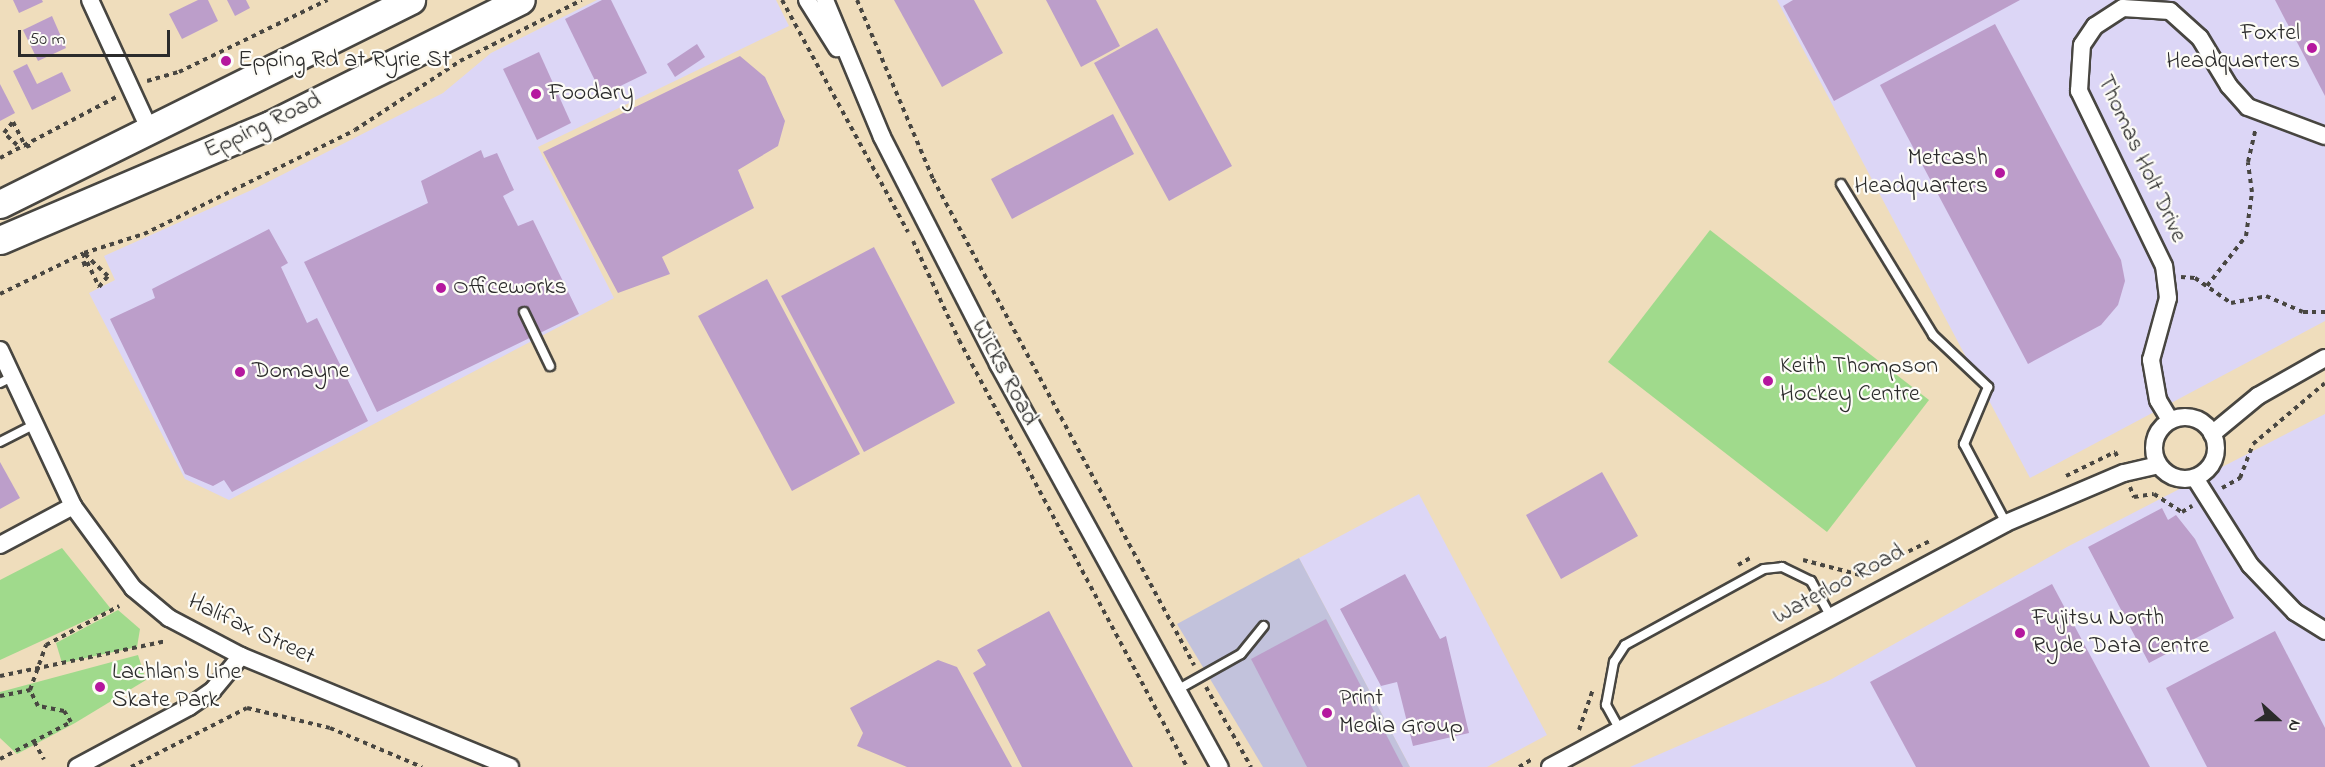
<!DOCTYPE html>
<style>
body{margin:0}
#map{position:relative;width:2325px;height:767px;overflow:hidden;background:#efddbc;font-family:"Indie Flower",sans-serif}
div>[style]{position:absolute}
.built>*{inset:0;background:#dcd6f6}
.industrial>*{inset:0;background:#c2c2dc}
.green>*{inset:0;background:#a0da8c}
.building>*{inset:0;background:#bc9eca}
.path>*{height:4px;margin-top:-2px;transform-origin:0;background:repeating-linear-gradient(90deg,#484641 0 4.5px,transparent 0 9px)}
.roads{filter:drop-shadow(2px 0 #484641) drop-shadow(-2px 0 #484641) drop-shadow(0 2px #484641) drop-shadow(0 -2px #484641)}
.lane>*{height:8px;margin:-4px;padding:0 4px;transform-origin:4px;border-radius:4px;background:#fff}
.street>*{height:16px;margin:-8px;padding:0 8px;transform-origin:8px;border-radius:8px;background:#fff}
.street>.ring{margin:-8px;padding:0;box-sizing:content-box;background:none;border:16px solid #fff;border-radius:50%}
.primary>*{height:27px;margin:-13.5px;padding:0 13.5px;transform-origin:13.5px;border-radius:13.5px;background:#fff}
.path-bridge>*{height:4px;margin-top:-2px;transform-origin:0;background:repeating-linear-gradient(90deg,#484641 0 4.5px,transparent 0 9px)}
.dots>*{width:16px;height:16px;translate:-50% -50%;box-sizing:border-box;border:3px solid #fdfcf7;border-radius:50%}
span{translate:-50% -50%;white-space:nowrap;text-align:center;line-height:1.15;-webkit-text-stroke:4.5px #fdfcf7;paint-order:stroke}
.poi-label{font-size:24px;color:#2b2b2b}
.right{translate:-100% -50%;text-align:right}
.left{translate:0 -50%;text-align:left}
.street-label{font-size:24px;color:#2b2b2b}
.north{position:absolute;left:2247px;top:689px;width:60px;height:60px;-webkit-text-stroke:4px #fdfcf7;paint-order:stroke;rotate:111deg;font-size:16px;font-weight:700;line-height:24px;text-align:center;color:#2b2b2b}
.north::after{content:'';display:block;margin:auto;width:21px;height:27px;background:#2b2b2b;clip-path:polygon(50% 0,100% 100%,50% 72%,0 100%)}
.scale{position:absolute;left:18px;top:30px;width:152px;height:27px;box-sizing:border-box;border:3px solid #2b2b2b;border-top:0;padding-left:8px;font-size:18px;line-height:21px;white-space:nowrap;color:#2b2b2b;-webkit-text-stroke:4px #fdfcf7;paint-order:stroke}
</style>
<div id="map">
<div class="built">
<i style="clip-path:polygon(597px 0,776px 0,789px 26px,538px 147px,614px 298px,229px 500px,185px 479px,89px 293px,115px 280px,104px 256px,258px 187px,443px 93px,491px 53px)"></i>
<i style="clip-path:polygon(1777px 0,2325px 0,2325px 321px,2030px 478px)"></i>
<i style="clip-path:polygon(2325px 414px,2325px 767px,1630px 767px,1830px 680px,2067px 547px)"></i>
<i style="clip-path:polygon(1419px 494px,1547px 735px,1487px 767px,1410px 767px,1299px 558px)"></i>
</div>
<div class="industrial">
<i style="clip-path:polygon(1299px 558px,1410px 767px,1263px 767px,1177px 624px)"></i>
</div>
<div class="green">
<i style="clip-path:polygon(1710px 230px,1929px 400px,1827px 532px,1608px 362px)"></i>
<i style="clip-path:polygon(62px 548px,111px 609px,0 660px,0 580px)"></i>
<i style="clip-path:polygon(118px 610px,140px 629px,137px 647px,62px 663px,56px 643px)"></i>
<i style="clip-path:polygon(138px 655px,146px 680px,75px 723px,17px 754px,0 738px,0 692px)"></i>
</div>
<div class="building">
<i style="clip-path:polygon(13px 0,42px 0,43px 2px,19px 13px)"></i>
<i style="clip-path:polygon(198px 0,208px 0,218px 21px,182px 39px,169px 14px)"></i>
<i style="clip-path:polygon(227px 0,246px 0,250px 8px,235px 16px)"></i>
<i style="clip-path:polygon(602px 0,611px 0,647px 73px,602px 95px,565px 19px)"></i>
<i style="clip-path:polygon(894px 0,974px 0,1003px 53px,942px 87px)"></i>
<i style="clip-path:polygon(1046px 0,1096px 0,1120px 46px,1081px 67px)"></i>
<i style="clip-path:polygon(1793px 0,2020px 0,1834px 101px,1783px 6px)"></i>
<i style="clip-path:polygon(2275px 0,2325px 0,2325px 96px)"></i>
<i style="clip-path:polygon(52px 16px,66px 48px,38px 61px,23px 30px)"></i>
<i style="clip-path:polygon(1995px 24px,2121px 260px,2125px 281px,2118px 305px,2101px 325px,2028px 364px,1880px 85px)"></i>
<i style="clip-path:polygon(1157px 28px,1232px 166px,1169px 201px,1094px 63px)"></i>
<i style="clip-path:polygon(697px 44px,705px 57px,675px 77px,667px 64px)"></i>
<i style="clip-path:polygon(539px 52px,571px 123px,537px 140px,503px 69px)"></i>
<i style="clip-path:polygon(740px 56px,765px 77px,785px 121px,778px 146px,738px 170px,754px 208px,662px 257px,670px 274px,618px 293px,543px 152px)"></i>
<i style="clip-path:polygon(27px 64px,37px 84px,62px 72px,71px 91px,32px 110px,13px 71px)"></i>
<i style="clip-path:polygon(0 84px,15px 113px,0 121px)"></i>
<i style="clip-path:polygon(1113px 114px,1134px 154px,1012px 219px,991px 179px)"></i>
<i style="clip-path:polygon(481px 150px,484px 158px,497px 153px,514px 190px,503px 196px,518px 226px,533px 220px,579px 314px,377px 412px,304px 262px,428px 203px,421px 181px)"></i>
<i style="clip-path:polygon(269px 229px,288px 263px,281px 267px,307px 323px,317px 318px,368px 421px,232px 492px,224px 480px,213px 486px,185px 474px,110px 319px,155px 298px,152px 289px)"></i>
<i style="clip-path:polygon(874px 247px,955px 403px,864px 452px,781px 296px)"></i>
<i style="clip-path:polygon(767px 279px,860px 454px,792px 491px,698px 316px)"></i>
<i style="clip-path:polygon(0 462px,20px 498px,0 509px)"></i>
<i style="clip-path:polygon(1602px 472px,1638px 536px,1561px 579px,1526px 515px)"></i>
<i style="clip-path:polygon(2162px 508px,2168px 520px,2176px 515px,2195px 539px,2234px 618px,2149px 663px,2088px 547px)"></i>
<i style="clip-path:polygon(1405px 574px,1440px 639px,1446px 636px,1469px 733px,1413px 746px,1397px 682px,1381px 686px,1340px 609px)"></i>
<i style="clip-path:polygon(2052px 584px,2150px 767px,1916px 767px,1870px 682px)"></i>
<i style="clip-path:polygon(1049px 611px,1122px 747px,1133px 767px,1022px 767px,973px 673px,986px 665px,977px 650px)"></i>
<i style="clip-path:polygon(1326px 619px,1403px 767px,1307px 767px,1251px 659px)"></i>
<i style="clip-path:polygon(2275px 631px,2325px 728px,2325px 767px,2207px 767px,2166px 688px)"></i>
<i style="clip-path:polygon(938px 660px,957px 667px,1012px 767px,907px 767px,857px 746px,863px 733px,850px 708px)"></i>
</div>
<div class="path">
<i style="left:782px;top:0;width:264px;rotate:61.5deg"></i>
<i style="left:857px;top:0;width:194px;rotate:67deg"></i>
<i style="left:933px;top:179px;width:552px;rotate:61.76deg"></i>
<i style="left:147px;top:81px;width:33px;rotate:-16deg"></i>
<i style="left:179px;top:72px;width:165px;rotate:-25.9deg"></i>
<i style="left:0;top:158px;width:131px;rotate:-27.7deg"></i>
<i style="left:913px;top:241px;width:109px;rotate:65.1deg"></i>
<i style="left:959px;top:340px;width:484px;rotate:61.9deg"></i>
<i style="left:84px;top:253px;width:18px;rotate:87deg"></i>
<i style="left:85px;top:254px;width:11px;rotate:45deg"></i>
<i style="left:2181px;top:277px;width:14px;rotate:4deg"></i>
<i style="left:2195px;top:278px;width:44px;rotate:34.8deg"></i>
<i style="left:2231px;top:303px;width:36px;rotate:-11deg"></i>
<i style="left:2266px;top:296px;width:40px;rotate:23.4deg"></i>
<i style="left:2303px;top:312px;width:22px"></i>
<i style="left:2207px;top:286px;width:63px;rotate:-52deg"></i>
<i style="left:2246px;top:236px;width:44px;rotate:-82.2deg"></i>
<i style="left:2252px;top:192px;width:30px;rotate:-98deg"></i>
<i style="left:2248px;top:162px;width:35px;rotate:-77deg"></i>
<i style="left:0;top:294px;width:93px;rotate:-26deg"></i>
<i style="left:84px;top:253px;width:63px;rotate:-17.6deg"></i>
<i style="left:144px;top:234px;width:235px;rotate:-26.2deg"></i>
<i style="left:355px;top:130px;width:126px;rotate:-33.3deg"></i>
<i style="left:460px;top:61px;width:136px;rotate:-26.6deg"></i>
<i style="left:2066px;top:476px;width:55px;rotate:-26.1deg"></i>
<i style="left:2115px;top:452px;width:7px;rotate:63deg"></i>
<i style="left:2130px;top:487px;width:11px;rotate:68deg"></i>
<i style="left:2134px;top:497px;width:20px;rotate:-9deg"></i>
<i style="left:2154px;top:494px;width:33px;rotate:33deg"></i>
<i style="left:2182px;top:512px;width:12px;rotate:-31deg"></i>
<i style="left:2222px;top:488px;width:21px;rotate:-29deg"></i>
<i style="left:2240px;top:478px;width:36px;rotate:-69deg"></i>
<i style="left:2253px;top:444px;width:94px;rotate:-40.3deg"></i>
<i style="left:1803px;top:560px;width:59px;rotate:14.7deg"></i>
<i style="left:1860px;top:575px;width:80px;rotate:-25.9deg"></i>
<i style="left:1738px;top:565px;width:16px;rotate:-30deg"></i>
<i style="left:0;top:676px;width:170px;rotate:-11.9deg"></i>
<i style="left:1206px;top:687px;width:92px;rotate:60.6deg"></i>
<i style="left:0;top:696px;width:31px;rotate:-11deg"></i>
<i style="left:1579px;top:730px;width:43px;rotate:-71.1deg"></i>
<i style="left:34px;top:742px;width:20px;rotate:60deg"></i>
<i style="left:0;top:759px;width:80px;rotate:-27.5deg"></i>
<i style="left:71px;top:722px;width:13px;rotate:-122deg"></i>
<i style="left:64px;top:711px;width:26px;rotate:-169deg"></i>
<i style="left:38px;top:706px;width:18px;rotate:-117deg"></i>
<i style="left:30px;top:690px;width:48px;rotate:-70.4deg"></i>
<i style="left:46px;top:645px;width:83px;rotate:-28.1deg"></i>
<i style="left:131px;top:767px;width:130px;rotate:-27deg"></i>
<i style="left:247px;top:708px;width:85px;rotate:13.5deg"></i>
<i style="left:330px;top:728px;width:100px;rotate:23deg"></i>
<i style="left:1519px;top:767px;width:17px;rotate:-31deg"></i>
</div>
<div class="roads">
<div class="lane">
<i style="left:1841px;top:184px;width:177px;rotate:58.6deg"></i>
<i style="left:1933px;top:335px;width:76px;rotate:43.4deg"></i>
<i style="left:1988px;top:387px;width:62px;rotate:112.8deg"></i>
<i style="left:1964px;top:444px;width:89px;rotate:62deg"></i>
<i style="left:524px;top:312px;width:60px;rotate:64.3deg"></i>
<i style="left:0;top:383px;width:13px;rotate:-27deg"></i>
<i style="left:0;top:442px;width:38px;rotate:-27deg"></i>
<i style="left:1177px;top:690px;width:73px;rotate:-29.4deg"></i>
<i style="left:1241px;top:654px;width:36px;rotate:-51deg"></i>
<i style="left:1620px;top:730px;width:29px;rotate:-119deg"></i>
<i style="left:1606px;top:705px;width:44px;rotate:-79.5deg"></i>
<i style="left:1614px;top:662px;width:20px;rotate:-57deg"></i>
<i style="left:1625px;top:645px;width:158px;rotate:-28.7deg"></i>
<i style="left:1764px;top:569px;width:18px;rotate:-6deg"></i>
<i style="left:1782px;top:567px;width:32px;rotate:26deg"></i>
<i style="left:1811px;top:581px;width:41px;rotate:60.9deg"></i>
</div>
<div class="street">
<i style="left:90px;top:0;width:141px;rotate:65.3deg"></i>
<i style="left:807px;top:0;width:57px;rotate:58deg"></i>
<i style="left:825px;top:0;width:148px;rotate:67.4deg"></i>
<i style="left:882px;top:137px;width:255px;rotate:62.9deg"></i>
<i style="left:998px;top:364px;width:460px;rotate:61.2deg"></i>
<i style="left:0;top:350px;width:172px;rotate:64.9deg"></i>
<i style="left:73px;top:506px;width:102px;rotate:53.8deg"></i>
<i style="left:133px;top:588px;width:47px;rotate:39.8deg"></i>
<i style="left:169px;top:618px;width:81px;rotate:27.8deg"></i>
<i style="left:241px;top:656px;width:291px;rotate:22.4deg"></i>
<i class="ring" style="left:2154px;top:417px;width:46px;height:46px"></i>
<i style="left:2170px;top:420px;width:23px;rotate:-121deg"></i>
<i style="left:2158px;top:400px;width:41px;rotate:-99.9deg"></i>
<i style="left:2151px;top:360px;width:64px;rotate:-74.7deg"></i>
<i style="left:2168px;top:298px;width:32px;rotate:-97deg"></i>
<i style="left:2164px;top:266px;width:195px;rotate:-115.9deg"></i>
<i style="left:2079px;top:91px;width:46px;rotate:-86.3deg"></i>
<i style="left:2082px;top:45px;width:23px;rotate:-56deg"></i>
<i style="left:2095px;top:26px;width:33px;rotate:-33deg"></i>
<i style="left:2123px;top:8px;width:47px;rotate:3.7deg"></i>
<i style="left:2170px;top:11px;width:40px;rotate:42deg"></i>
<i style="left:2200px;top:38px;width:56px;rotate:58.9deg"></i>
<i style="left:2229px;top:86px;width:28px;rotate:48deg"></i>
<i style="left:2248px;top:107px;width:82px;rotate:20.6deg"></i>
<i style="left:2212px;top:434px;width:60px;rotate:-39.6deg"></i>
<i style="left:2258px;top:396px;width:77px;rotate:-29.6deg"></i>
<i style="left:2195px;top:478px;width:103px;rotate:57.7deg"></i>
<i style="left:2250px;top:565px;width:65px;rotate:46.2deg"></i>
<i style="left:2295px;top:612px;width:36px;rotate:32deg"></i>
<i style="left:0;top:545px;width:83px;rotate:-28.1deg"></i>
<i style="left:77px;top:767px;width:127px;rotate:-28.2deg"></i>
<i style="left:189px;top:707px;width:29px;rotate:-35deg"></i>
<i style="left:213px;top:690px;width:44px;rotate:-50.5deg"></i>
<i style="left:1550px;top:767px;width:517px;rotate:-28.15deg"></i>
<i style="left:2006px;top:523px;width:128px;rotate:-23deg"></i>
<i style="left:2124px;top:473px;width:35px;rotate:-13deg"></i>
</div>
<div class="primary">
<i style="left:0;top:204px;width:459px;rotate:-26.4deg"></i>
<i style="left:0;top:240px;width:293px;rotate:-23.1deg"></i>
<i style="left:270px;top:125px;width:280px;rotate:-26.5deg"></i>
</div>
</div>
<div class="path-bridge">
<i style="left:17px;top:145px;width:18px;rotate:-137deg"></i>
<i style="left:4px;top:133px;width:14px;rotate:-51deg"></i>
<i style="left:13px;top:122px;width:28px;rotate:63deg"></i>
<i style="left:26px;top:147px;width:5px;rotate:-22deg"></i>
<i style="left:82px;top:264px;width:5px;rotate:-22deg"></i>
<i style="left:87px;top:262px;width:28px;rotate:64deg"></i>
<i style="left:99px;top:287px;width:14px;rotate:-51deg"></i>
<i style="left:108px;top:276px;width:21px;rotate:-137deg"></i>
</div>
<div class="dots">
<i style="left:2312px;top:48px;background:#b5179e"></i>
<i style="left:226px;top:61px;background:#b5179e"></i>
<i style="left:536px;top:94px;background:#b5179e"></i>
<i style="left:2000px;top:173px;background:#b5179e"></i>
<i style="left:441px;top:288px;background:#b5179e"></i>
<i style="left:240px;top:372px;background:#b5179e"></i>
<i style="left:1768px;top:381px;background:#b5179e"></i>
<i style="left:2020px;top:633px;background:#b5179e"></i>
<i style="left:100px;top:687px;background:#b5179e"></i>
<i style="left:1327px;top:713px;background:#b5179e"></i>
</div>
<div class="poi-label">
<span class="right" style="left:2300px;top:48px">Foxtel<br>Headquarters</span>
<span class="left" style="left:238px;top:61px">Epping Rd at Ryrie St</span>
<span class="left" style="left:548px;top:94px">Foodary</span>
<span class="right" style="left:1988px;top:173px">Metcash<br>Headquarters</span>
<span class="left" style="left:453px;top:288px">Officeworks</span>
<span class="left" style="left:1780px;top:381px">Keith Thompson<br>Hockey Centre</span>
<span class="left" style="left:252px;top:372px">Domayne</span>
<span class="left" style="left:2032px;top:633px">Fujitsu North<br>Ryde Data Centre</span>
<span class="left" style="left:112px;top:687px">Lachlan's Line<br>Skate Park</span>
<span class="left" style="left:1339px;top:713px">Print<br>Media Group</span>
</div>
<div class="street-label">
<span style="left:263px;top:126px;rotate:-25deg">Epping Road</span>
<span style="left:2141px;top:159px;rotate:65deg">Thomas Holt Drive</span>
<span style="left:1004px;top:373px;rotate:62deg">Wicks Road</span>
<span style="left:1839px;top:585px;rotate:-28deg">Waterloo Road</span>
<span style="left:251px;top:630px;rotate:25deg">Halifax Street</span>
</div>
<div class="north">N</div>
<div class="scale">50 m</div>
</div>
